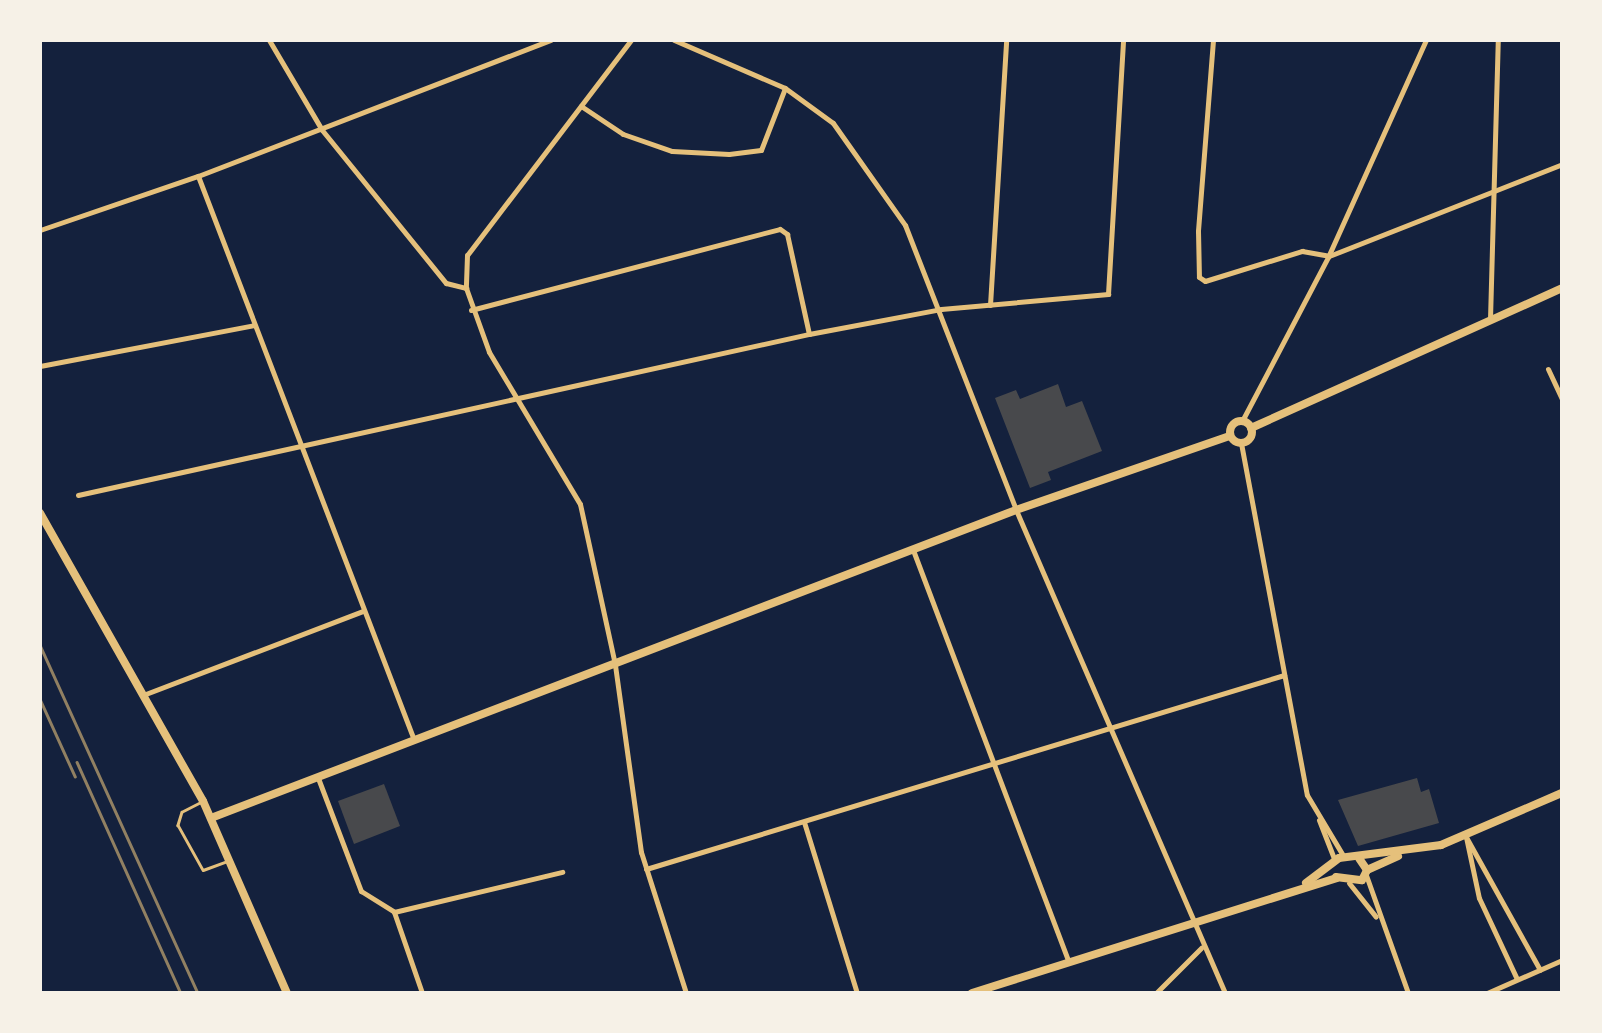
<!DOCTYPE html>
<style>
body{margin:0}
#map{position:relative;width:1602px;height:1033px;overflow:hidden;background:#14213d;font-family:"Exo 2",sans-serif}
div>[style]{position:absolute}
.building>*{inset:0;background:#48494c}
.service>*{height:2.5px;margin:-1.25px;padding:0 1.25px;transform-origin:1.25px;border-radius:1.25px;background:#e5c07b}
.minor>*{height:5px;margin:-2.5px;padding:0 2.5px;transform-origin:2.5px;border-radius:2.5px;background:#e5c07b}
.tertiary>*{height:8px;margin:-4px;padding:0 4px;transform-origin:4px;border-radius:4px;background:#e5c07b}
.tertiary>.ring{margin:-4px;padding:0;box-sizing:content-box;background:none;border:8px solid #e5c07b;border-radius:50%}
.secondary>*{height:8px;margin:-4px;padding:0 4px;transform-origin:4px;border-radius:4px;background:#e5c07b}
.rail>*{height:2.5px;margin:-1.25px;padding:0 1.25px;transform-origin:1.25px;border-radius:1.25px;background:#918062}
span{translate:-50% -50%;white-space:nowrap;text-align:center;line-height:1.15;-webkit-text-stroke:8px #f6f1e7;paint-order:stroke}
.frame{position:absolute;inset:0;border:42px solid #f6f1e7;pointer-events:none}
</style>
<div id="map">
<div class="building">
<i style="clip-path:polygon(1058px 384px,1066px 407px,1082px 401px,1102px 451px,1048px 472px,1051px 480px,1030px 488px,995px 398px,1016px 390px,1020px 399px)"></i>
<i style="clip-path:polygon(1417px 778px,1421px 792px,1429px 789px,1439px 823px,1358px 846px,1338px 800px)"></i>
<i style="clip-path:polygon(384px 784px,400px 826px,354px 844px,338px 801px)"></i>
</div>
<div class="service">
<i style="left:202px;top:802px;width:22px;rotate:153deg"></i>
<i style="left:182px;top:812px;width:14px;rotate:107deg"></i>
<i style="left:178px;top:825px;width:51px;rotate:60.9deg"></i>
<i style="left:203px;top:870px;width:23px;rotate:-20deg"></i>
</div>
<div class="minor">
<i style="left:269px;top:40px;width:104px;rotate:59.5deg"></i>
<i style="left:322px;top:130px;width:197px;rotate:51deg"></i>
<i style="left:446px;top:283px;width:21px;rotate:14deg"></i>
<i style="left:631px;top:40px;width:270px;rotate:127.3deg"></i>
<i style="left:467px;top:255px;width:33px;rotate:92deg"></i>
<i style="left:466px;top:288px;width:68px;rotate:70.2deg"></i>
<i style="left:489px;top:352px;width:177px;rotate:59.1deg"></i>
<i style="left:580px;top:504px;width:165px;rotate:77.7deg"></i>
<i style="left:615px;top:665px;width:189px;rotate:82.1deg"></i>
<i style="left:641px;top:852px;width:148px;rotate:72.3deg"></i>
<i style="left:674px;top:40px;width:121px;rotate:23.4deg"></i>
<i style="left:785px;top:88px;width:59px;rotate:36.1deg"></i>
<i style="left:833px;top:123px;width:125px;rotate:54.8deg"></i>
<i style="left:905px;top:225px;width:306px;rotate:68.7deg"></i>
<i style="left:1016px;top:510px;width:526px;rotate:66.6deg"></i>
<i style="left:1213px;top:40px;width:192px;rotate:94.5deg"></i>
<i style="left:1198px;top:231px;width:46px;rotate:88.8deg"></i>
<i style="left:1199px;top:277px;width:7px;rotate:34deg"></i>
<i style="left:1205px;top:281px;width:102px;rotate:-17.2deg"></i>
<i style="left:1302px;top:251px;width:27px;rotate:10deg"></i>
<i style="left:1329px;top:256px;width:251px;rotate:-21.5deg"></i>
<i style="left:581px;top:106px;width:50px;rotate:33.7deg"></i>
<i style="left:623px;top:134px;width:52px;rotate:19.1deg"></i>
<i style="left:672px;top:151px;width:57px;rotate:3deg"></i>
<i style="left:729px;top:154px;width:32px;rotate:-7deg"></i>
<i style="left:761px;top:150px;width:66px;rotate:-68.8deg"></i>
<i style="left:198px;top:176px;width:604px;rotate:69.04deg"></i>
<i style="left:40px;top:230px;width:167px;rotate:-18.9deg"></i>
<i style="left:198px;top:176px;width:378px;rotate:-21.1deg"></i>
<i style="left:990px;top:305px;width:265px;rotate:-86.5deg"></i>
<i style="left:471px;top:310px;width:319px;rotate:-14.7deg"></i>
<i style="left:780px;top:229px;width:9px;rotate:36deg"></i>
<i style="left:787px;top:234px;width:102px;rotate:77.6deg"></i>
<i style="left:1490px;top:319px;width:279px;rotate:-88.4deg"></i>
<i style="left:40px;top:366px;width:218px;rotate:-10.8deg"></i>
<i style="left:1548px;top:369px;width:33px;rotate:65deg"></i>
<i style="left:1242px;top:421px;width:185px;rotate:-62.3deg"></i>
<i style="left:1328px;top:257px;width:238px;rotate:-65.7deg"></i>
<i style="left:1241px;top:443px;width:358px;rotate:79.4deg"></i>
<i style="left:1307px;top:795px;width:72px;rotate:59.2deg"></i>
<i style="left:78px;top:495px;width:749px;rotate:-12.42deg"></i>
<i style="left:809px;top:334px;width:134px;rotate:-10.7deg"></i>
<i style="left:941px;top:309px;width:168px;rotate:-5.1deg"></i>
<i style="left:1108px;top:294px;width:254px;rotate:-86.6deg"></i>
<i style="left:913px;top:550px;width:439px;rotate:69.3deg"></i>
<i style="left:143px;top:695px;width:235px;rotate:-20.9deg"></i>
<i style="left:318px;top:778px;width:121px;rotate:69.2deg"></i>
<i style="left:361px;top:891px;width:39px;rotate:32deg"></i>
<i style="left:394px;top:912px;width:86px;rotate:70.9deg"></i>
<i style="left:1319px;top:820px;width:44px;rotate:68.7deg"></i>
<i style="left:804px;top:822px;width:179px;rotate:72.8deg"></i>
<i style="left:1466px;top:837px;width:152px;rotate:60.9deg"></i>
<i style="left:1466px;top:837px;width:62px;rotate:78deg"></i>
<i style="left:1479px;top:898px;width:89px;rotate:64.9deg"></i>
<i style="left:646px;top:869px;width:667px;rotate:-16.91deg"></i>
<i style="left:1366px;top:875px;width:125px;rotate:70.4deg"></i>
<i style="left:1349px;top:883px;width:43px;rotate:51.5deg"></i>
<i style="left:394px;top:912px;width:173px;rotate:-13.4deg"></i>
<i style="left:1156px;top:993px;width:64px;rotate:-45deg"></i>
<i style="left:1487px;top:993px;width:82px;rotate:-23.7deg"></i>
</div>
<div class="tertiary">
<i class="ring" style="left:1230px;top:421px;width:14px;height:14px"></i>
<i style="left:1251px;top:428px;width:341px;rotate:-24.2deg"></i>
<i style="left:211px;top:818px;width:862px;rotate:-20.94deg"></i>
<i style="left:1016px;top:510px;width:226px;rotate:-19.1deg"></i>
</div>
<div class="secondary">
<i style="left:40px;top:513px;width:331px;rotate:60.5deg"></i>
<i style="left:203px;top:801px;width:210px;rotate:66.4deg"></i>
<i style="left:1367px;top:870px;width:34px;rotate:-24deg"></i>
<i style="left:1336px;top:877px;width:26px;rotate:7deg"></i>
<i style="left:1362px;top:880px;width:11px;rotate:-63deg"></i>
<i style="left:1367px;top:870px;width:14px;rotate:-124deg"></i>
<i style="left:1306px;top:883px;width:41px;rotate:-37.1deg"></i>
<i style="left:1339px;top:858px;width:103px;rotate:-7.3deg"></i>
<i style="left:1441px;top:845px;width:132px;rotate:-23.3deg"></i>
<i style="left:972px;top:993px;width:383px;rotate:-17.5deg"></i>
</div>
<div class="rail">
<i style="left:40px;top:645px;width:382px;rotate:65.6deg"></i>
<i style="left:40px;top:699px;width:85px;rotate:65.6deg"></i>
<i style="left:77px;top:762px;width:253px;rotate:65.8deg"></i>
</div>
<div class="frame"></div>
</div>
